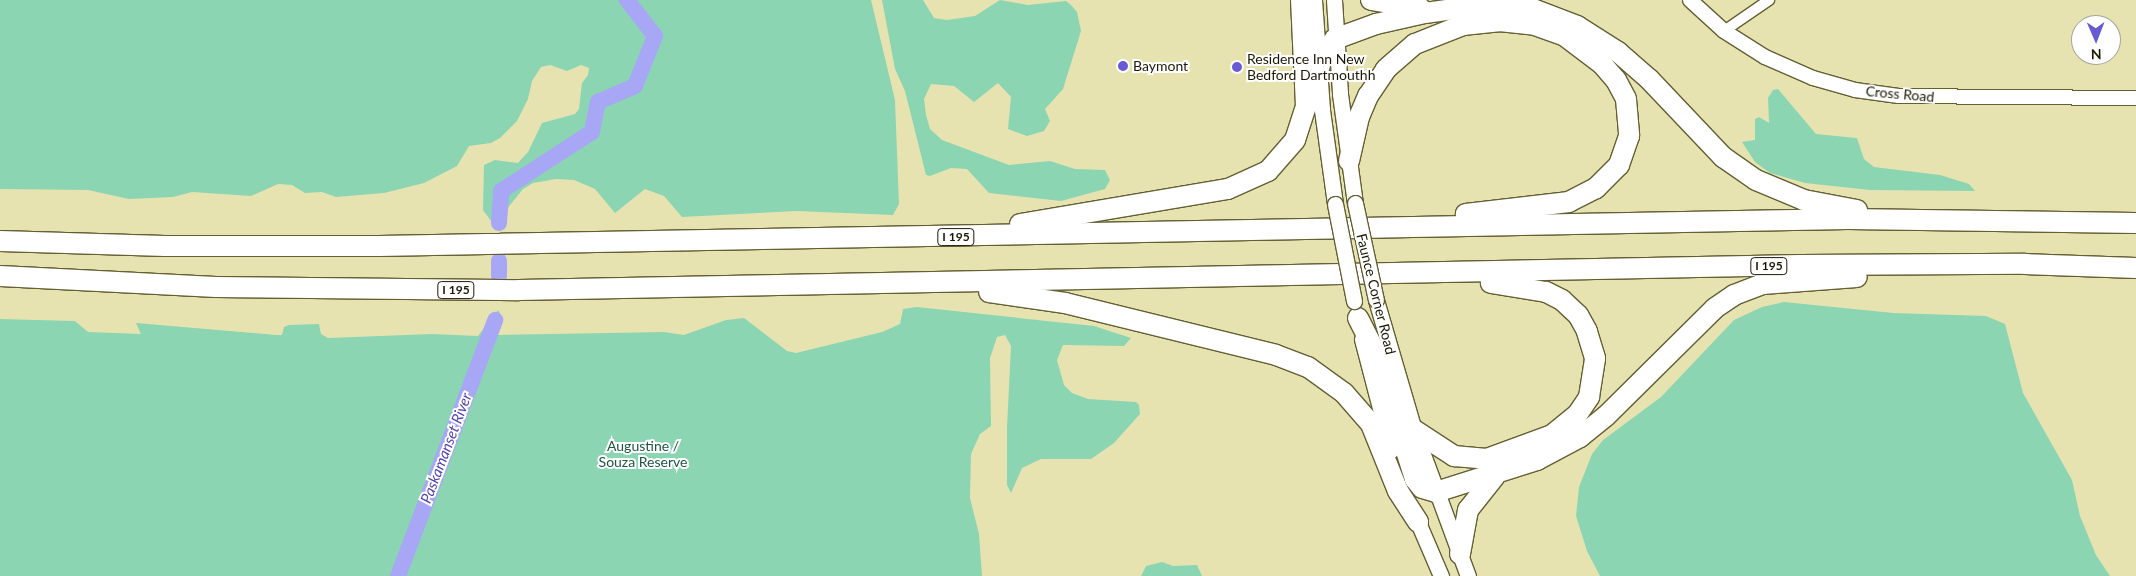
<!DOCTYPE html>
<style>
body{margin:0}
#map{position:relative;width:2136px;height:576px;overflow:hidden;background:#e7e3b1;font-family:Lato,sans-serif}
div>[style]{position:absolute}
.green>*{inset:0;background:#8bd5b3}
.river>*{height:16px;margin:-8px;padding:0 8px;transform-origin:8px;border-radius:8px;background:#a7a7f6}
.roads{filter:drop-shadow(1px 0 #635f32) drop-shadow(-1px 0 #635f32) drop-shadow(0 1px #635f32) drop-shadow(0 -1px #635f32)}
.minor>*{height:10px;margin:-5px;padding:0 5px;transform-origin:5px;border-radius:5px;background:#fff}
.tertiary>*{height:14px;margin:-7px;padding:0 7px;transform-origin:7px;border-radius:7px;background:#fff}
.secondary>*{height:15px;margin:-7.5px;padding:0 7.5px;transform-origin:7.5px;border-radius:7.5px;background:#fff}
.motorway>*{height:20px;margin:-10px;padding:0 10px;transform-origin:10px;border-radius:10px;background:#fff}
.bridges{filter:drop-shadow(1px 0 #635f32) drop-shadow(-1px 0 #635f32) drop-shadow(0 1px #635f32) drop-shadow(0 -1px #635f32)}
.secondary-bridge>*{height:15px;margin:-7.5px;padding:0 7.5px;transform-origin:7.5px;border-radius:7.5px;background:#fff}
.dots>*{width:14px;height:14px;translate:-50% -50%;box-sizing:border-box;border:2px solid #fff;border-radius:50%}
span{translate:-50% -50%;white-space:nowrap;text-align:center;line-height:1.15;-webkit-text-stroke:4px #fff;paint-order:stroke}
.shield-label span{padding:1px 4px;background:#fff;border:1px solid;border-radius:4px;-webkit-text-stroke-width:0}
.shield-label{font-size:12px;color:#1b1906;font-weight:700}
.poi-label{font-size:14px;color:#1b1906}
.left{translate:0 -50%;text-align:left}
.street-label{font-size:14px;color:#1b1906}
.park-label{font-size:14px;color:#205640}
.water-label{font-size:15px;color:#4f3fb0;font-style:italic}
.north{position:absolute;left:2071px;top:15px;width:50px;height:50px;box-sizing:border-box;background:#fff;border:1px solid #a4a39b;border-radius:50%;rotate:179deg;font-size:14px;font-weight:700;line-height:20px;text-align:center;color:#1b1906}
.north::after{content:'';display:block;margin:auto;width:18px;height:22px;background:#675ad3;clip-path:polygon(50% 0,100% 100%,50% 72%,0 100%)}
</style>
<div id="map">
<div class="green">
<i style="clip-path:polygon(0 0,871px 0,895px 100px,899px 204px,893px 215px,797px 211px,682px 217px,664px 196px,645px 189px,615px 213px,595px 189px,574px 180px,556px 179px,533px 183px,523px 189px,494px 225px,483px 210px,484px 165px,495px 160px,518px 163px,528px 152px,542px 123px,575px 114px,579px 109px,582px 83px,588px 75px,589px 68px,581px 65px,567px 71px,550px 65px,541px 67px,532px 81px,528px 99px,517px 121px,500px 138px,491px 143px,469px 146px,457px 166px,424px 183px,384px 193px,336px 197px,322px 192px,305px 193px,292px 185px,278px 184px,251px 196px,192px 192px,173px 197px,129px 199px,88px 190px,0 189px)"></i>
<i style="clip-path:polygon(882px 0,923px 0,934px 18px,947px 20px,975px 16px,1000px 0,1028px 5px,1066px 1px,1071px 5px,1077px 12px,1081px 31px,1063px 89px,1045px 109px,1050px 121px,1044px 131px,1027px 136px,1008px 129px,1011px 97px,998px 83px,974px 102px,954px 86px,931px 84px,924px 99px,926px 115px,930px 129px,942px 140px,1009px 165px,1050px 161px,1075px 169px,1105px 170px,1110px 180px,1105px 189px,1061px 201px,989px 193px,967px 169px,951px 168px,930px 176px,926px 175px,905px 91px,895px 69px)"></i>
<i style="clip-path:polygon(1778px 89px,1816px 134px,1857px 138px,1864px 159px,1874px 167px,1940px 175px,1969px 184px,1975px 191px,1870px 190px,1805px 183px,1770px 173px,1755px 162px,1742px 142px,1755px 140px,1755px 119px,1759px 117px,1769px 123px,1768px 98px,1773px 90px)"></i>
<i style="clip-path:polygon(1784px 302px,1893px 313px,1986px 316px,2005px 324px,2023px 393px,2072px 480px,2080px 516px,2096px 555px,2110px 576px,1600px 576px,1587px 551px,1576px 516px,1579px 487px,1592px 454px,1603px 440px,1661px 397px,1734px 320px,1762px 307px)"></i>
<i style="clip-path:polygon(917px 307px,1094px 326px,1131px 338px,1124px 346px,1063px 345px,1057px 360px,1064px 385px,1072px 393px,1088px 399px,1136px 402px,1139px 405px,1140px 414px,1114px 443px,1091px 459px,1041px 459px,1022px 468px,1011px 493px,1007px 485px,1007px 427px,1011px 346px,1005px 335px,997px 337px,990px 358px,991px 426px,980px 434px,971px 454px,970px 498px,979px 534px,982px 576px,0 576px,0 319px,75px 321px,88px 332px,141px 334px,136px 323px,276px 335px,282px 335px,284px 327px,289px 325px,319px 324px,321px 334px,328px 338px,432px 334px,478px 336px,498px 310px,501px 315px,496px 335px,664px 332px,684px 335px,726px 320px,744px 318px,787px 351px,796px 353px,882px 332px,900px 324px,903px 309px)"></i>
<i style="clip-path:polygon(1162px 562px,1173px 566px,1197px 565px,1202px 576px,1141px 576px,1146px 566px)"></i>
</div>
<div class="river">
<i style="left:499px;top:223px;width:32px;rotate:-86deg"></i>
<i style="left:501px;top:191px;width:108px;rotate:-33deg"></i>
<i style="left:592px;top:132px;width:31px;rotate:-79deg"></i>
<i style="left:598px;top:102px;width:40px;rotate:-23.4deg"></i>
<i style="left:635px;top:86px;width:54px;rotate:-68.2deg"></i>
<i style="left:655px;top:36px;width:46px;rotate:-127.9deg"></i>
<i style="left:499px;top:261px;width:15px;rotate:90deg"></i>
<i style="left:398px;top:576px;width:274px;rotate:-69.2deg"></i>
</div>
<div class="roads">
<div class="minor">
<i style="left:1724px;top:31px;width:55px;rotate:-34.6deg"></i>
</div>
<div class="tertiary">
<i style="left:1690px;top:0;width:46px;rotate:42.4deg"></i>
<i style="left:1724px;top:31px;width:49px;rotate:32.4deg"></i>
<i style="left:1765px;top:57px;width:52px;rotate:23.6deg"></i>
<i style="left:1813px;top:78px;width:44px;rotate:15.9deg"></i>
<i style="left:1855px;top:90px;width:44px;rotate:7.8deg"></i>
<i style="left:1899px;top:96px;width:237px;rotate:0.5deg"></i>
</div>
<div class="secondary">
<i style="left:1314px;top:0;width:110px;rotate:85.8deg"></i>
<i style="left:1322px;top:110px;width:95px;rotate:82.1deg"></i>
<i style="left:1334px;top:0;width:94px;rotate:86.3deg"></i>
<i style="left:1340px;top:94px;width:110px;rotate:82.2deg"></i>
<i style="left:1376px;top:300px;width:135px;rotate:73.7deg"></i>
<i style="left:1414px;top:430px;width:156px;rotate:69.7deg"></i>
<i style="left:1362px;top:339px;width:115px;rotate:75.4deg"></i>
<i style="left:1414px;top:513px;width:69px;rotate:66.8deg"></i>
</div>
<div class="motorway">
<i style="left:1371px;top:0;width:50px;rotate:9.3deg"></i>
<i style="left:1318px;top:72px;width:18px;rotate:-74deg"></i>
<i style="left:1323px;top:55px;width:20px;rotate:-53deg"></i>
<i style="left:1335px;top:39px;width:44px;rotate:-20.1deg"></i>
<i style="left:1376px;top:24px;width:50px;rotate:-12.7deg"></i>
<i style="left:1425px;top:13px;width:59px;rotate:-7.9deg"></i>
<i style="left:1483px;top:5px;width:50px;rotate:4.6deg"></i>
<i style="left:1533px;top:9px;width:47px;rotate:21.1deg"></i>
<i style="left:1577px;top:26px;width:49px;rotate:32.4deg"></i>
<i style="left:1618px;top:52px;width:41px;rotate:41.1deg"></i>
<i style="left:1649px;top:79px;width:108px;rotate:46.5deg"></i>
<i style="left:1723px;top:157px;width:40px;rotate:34.9deg"></i>
<i style="left:1756px;top:180px;width:52px;rotate:22.6deg"></i>
<i style="left:1804px;top:200px;width:54px;rotate:10.7deg"></i>
<i style="left:1349px;top:161px;width:45px;rotate:-77.2deg"></i>
<i style="left:1359px;top:117px;width:23px;rotate:-67deg"></i>
<i style="left:1368px;top:96px;width:32px;rotate:-56deg"></i>
<i style="left:1386px;top:69px;width:38px;rotate:-41deg"></i>
<i style="left:1415px;top:44px;width:52px;rotate:-21.6deg"></i>
<i style="left:1463px;top:25px;width:36px;rotate:-6deg"></i>
<i style="left:1499px;top:21px;width:36px;rotate:6deg"></i>
<i style="left:1535px;top:25px;width:32px;rotate:20deg"></i>
<i style="left:1565px;top:36px;width:46px;rotate:37.1deg"></i>
<i style="left:1602px;top:64px;width:21px;rotate:49deg"></i>
<i style="left:1616px;top:80px;width:21px;rotate:62deg"></i>
<i style="left:1626px;top:99px;width:37px;rotate:85deg"></i>
<i style="left:1629px;top:136px;width:31px;rotate:109deg"></i>
<i style="left:1619px;top:165px;width:33px;rotate:135deg"></i>
<i style="left:1596px;top:188px;width:30px;rotate:153deg"></i>
<i style="left:1569px;top:202px;width:104px;rotate:173.4deg"></i>
<i style="left:1020px;top:224px;width:211px;rotate:-9.6deg"></i>
<i style="left:1228px;top:189px;width:44px;rotate:-24.2deg"></i>
<i style="left:1268px;top:171px;width:41px;rotate:-48.9deg"></i>
<i style="left:1295px;top:140px;width:36px;rotate:-72deg"></i>
<i style="left:1306px;top:106px;width:106px;rotate:-92.7deg"></i>
<i style="left:0;top:241px;width:165px;rotate:1.7deg"></i>
<i style="left:165px;top:246px;width:214px"></i>
<i style="left:379px;top:246px;width:1469px;rotate:-1.05deg"></i>
<i style="left:1848px;top:219px;width:288px;rotate:0.8deg"></i>
<i style="left:0;top:276px;width:216px;rotate:2.9deg"></i>
<i style="left:216px;top:287px;width:303px;rotate:0.6deg"></i>
<i style="left:519px;top:290px;width:1281px;rotate:-1.12deg"></i>
<i style="left:1800px;top:265px;width:225px;rotate:-0.3deg"></i>
<i style="left:2025px;top:264px;width:111px;rotate:2.1deg"></i>
<i style="left:989px;top:292px;width:77px;rotate:8.2deg"></i>
<i style="left:1065px;top:303px;width:217px;rotate:13.8deg"></i>
<i style="left:1276px;top:355px;width:34px;rotate:21deg"></i>
<i style="left:1308px;top:367px;width:44px;rotate:35.8deg"></i>
<i style="left:1344px;top:393px;width:41px;rotate:48.9deg"></i>
<i style="left:1371px;top:424px;width:72px;rotate:68.1deg"></i>
<i style="left:1398px;top:491px;width:37px;rotate:57deg"></i>
<i style="left:1358px;top:318px;width:34px;rotate:63deg"></i>
<i style="left:1373px;top:348px;width:138px;rotate:72.2deg"></i>
<i style="left:1415px;top:479px;width:11px;rotate:52deg"></i>
<i style="left:1422px;top:488px;width:15px;rotate:16deg"></i>
<i style="left:1436px;top:492px;width:106px;rotate:-17.6deg"></i>
<i style="left:1537px;top:460px;width:49px;rotate:-28.1deg"></i>
<i style="left:1580px;top:437px;width:33px;rotate:-39deg"></i>
<i style="left:1606px;top:416px;width:153px;rotate:-44.7deg"></i>
<i style="left:1715px;top:308px;width:23px;rotate:-34deg"></i>
<i style="left:1734px;top:295px;width:31px;rotate:-21deg"></i>
<i style="left:1763px;top:284px;width:94px;rotate:-4.3deg"></i>
<i style="left:1414px;top:430px;width:48px;rotate:33deg"></i>
<i style="left:1454px;top:456px;width:33px;rotate:5deg"></i>
<i style="left:1487px;top:459px;width:69px;rotate:-20.3deg"></i>
<i style="left:1552px;top:435px;width:32px;rotate:-39deg"></i>
<i style="left:1577px;top:415px;width:22px;rotate:-56deg"></i>
<i style="left:1589px;top:397px;width:39px;rotate:-81deg"></i>
<i style="left:1595px;top:358px;width:28px;rotate:-107deg"></i>
<i style="left:1587px;top:331px;width:18px;rotate:-119deg"></i>
<i style="left:1578px;top:315px;width:22px;rotate:-137deg"></i>
<i style="left:1562px;top:300px;width:18px;rotate:-153deg"></i>
<i style="left:1546px;top:292px;width:56px;rotate:-170.7deg"></i>
<i style="left:1460px;top:554px;width:45px;rotate:-79.7deg"></i>
<i style="left:1468px;top:510px;width:43px;rotate:-51.5deg"></i>
</div>
</div>
<div class="bridges">
<div class="secondary-bridge">
<i style="left:1355px;top:203px;width:99px;rotate:77.8deg"></i>
<i style="left:1335px;top:204px;width:99px;rotate:78.9deg"></i>
</div>
</div>
<div class="dots">
<i style="left:1123px;top:66px;background:#675ad3"></i>
<i style="left:1237px;top:67px;background:#675ad3"></i>
</div>
<div class="shield-label">
<span style="left:956px;top:237px">I 195</span>
<span style="left:1769px;top:266px">I 195</span>
<span style="left:456px;top:290px">I 195</span>
</div>
<div class="poi-label">
<span class="left" style="left:1247px;top:67px">Residence Inn New<br>Bedford Dartmouthh</span>
<span class="left" style="left:1133px;top:66px">Baymont</span>
</div>
<div class="street-label">
<span style="left:1900px;top:94px;rotate:5deg">Cross Road</span>
<span style="left:1376px;top:294px;rotate:76deg">Faunce Corner Road</span>
</div>
<div class="park-label">
<span style="left:643px;top:454px">Augustine /<br>Souza Reserve</span>
</div>
<div class="water-label">
<span style="left:446px;top:448px;rotate:-69deg">Paskamanset River</span>
</div>
<div class="north">N</div>
</div>
